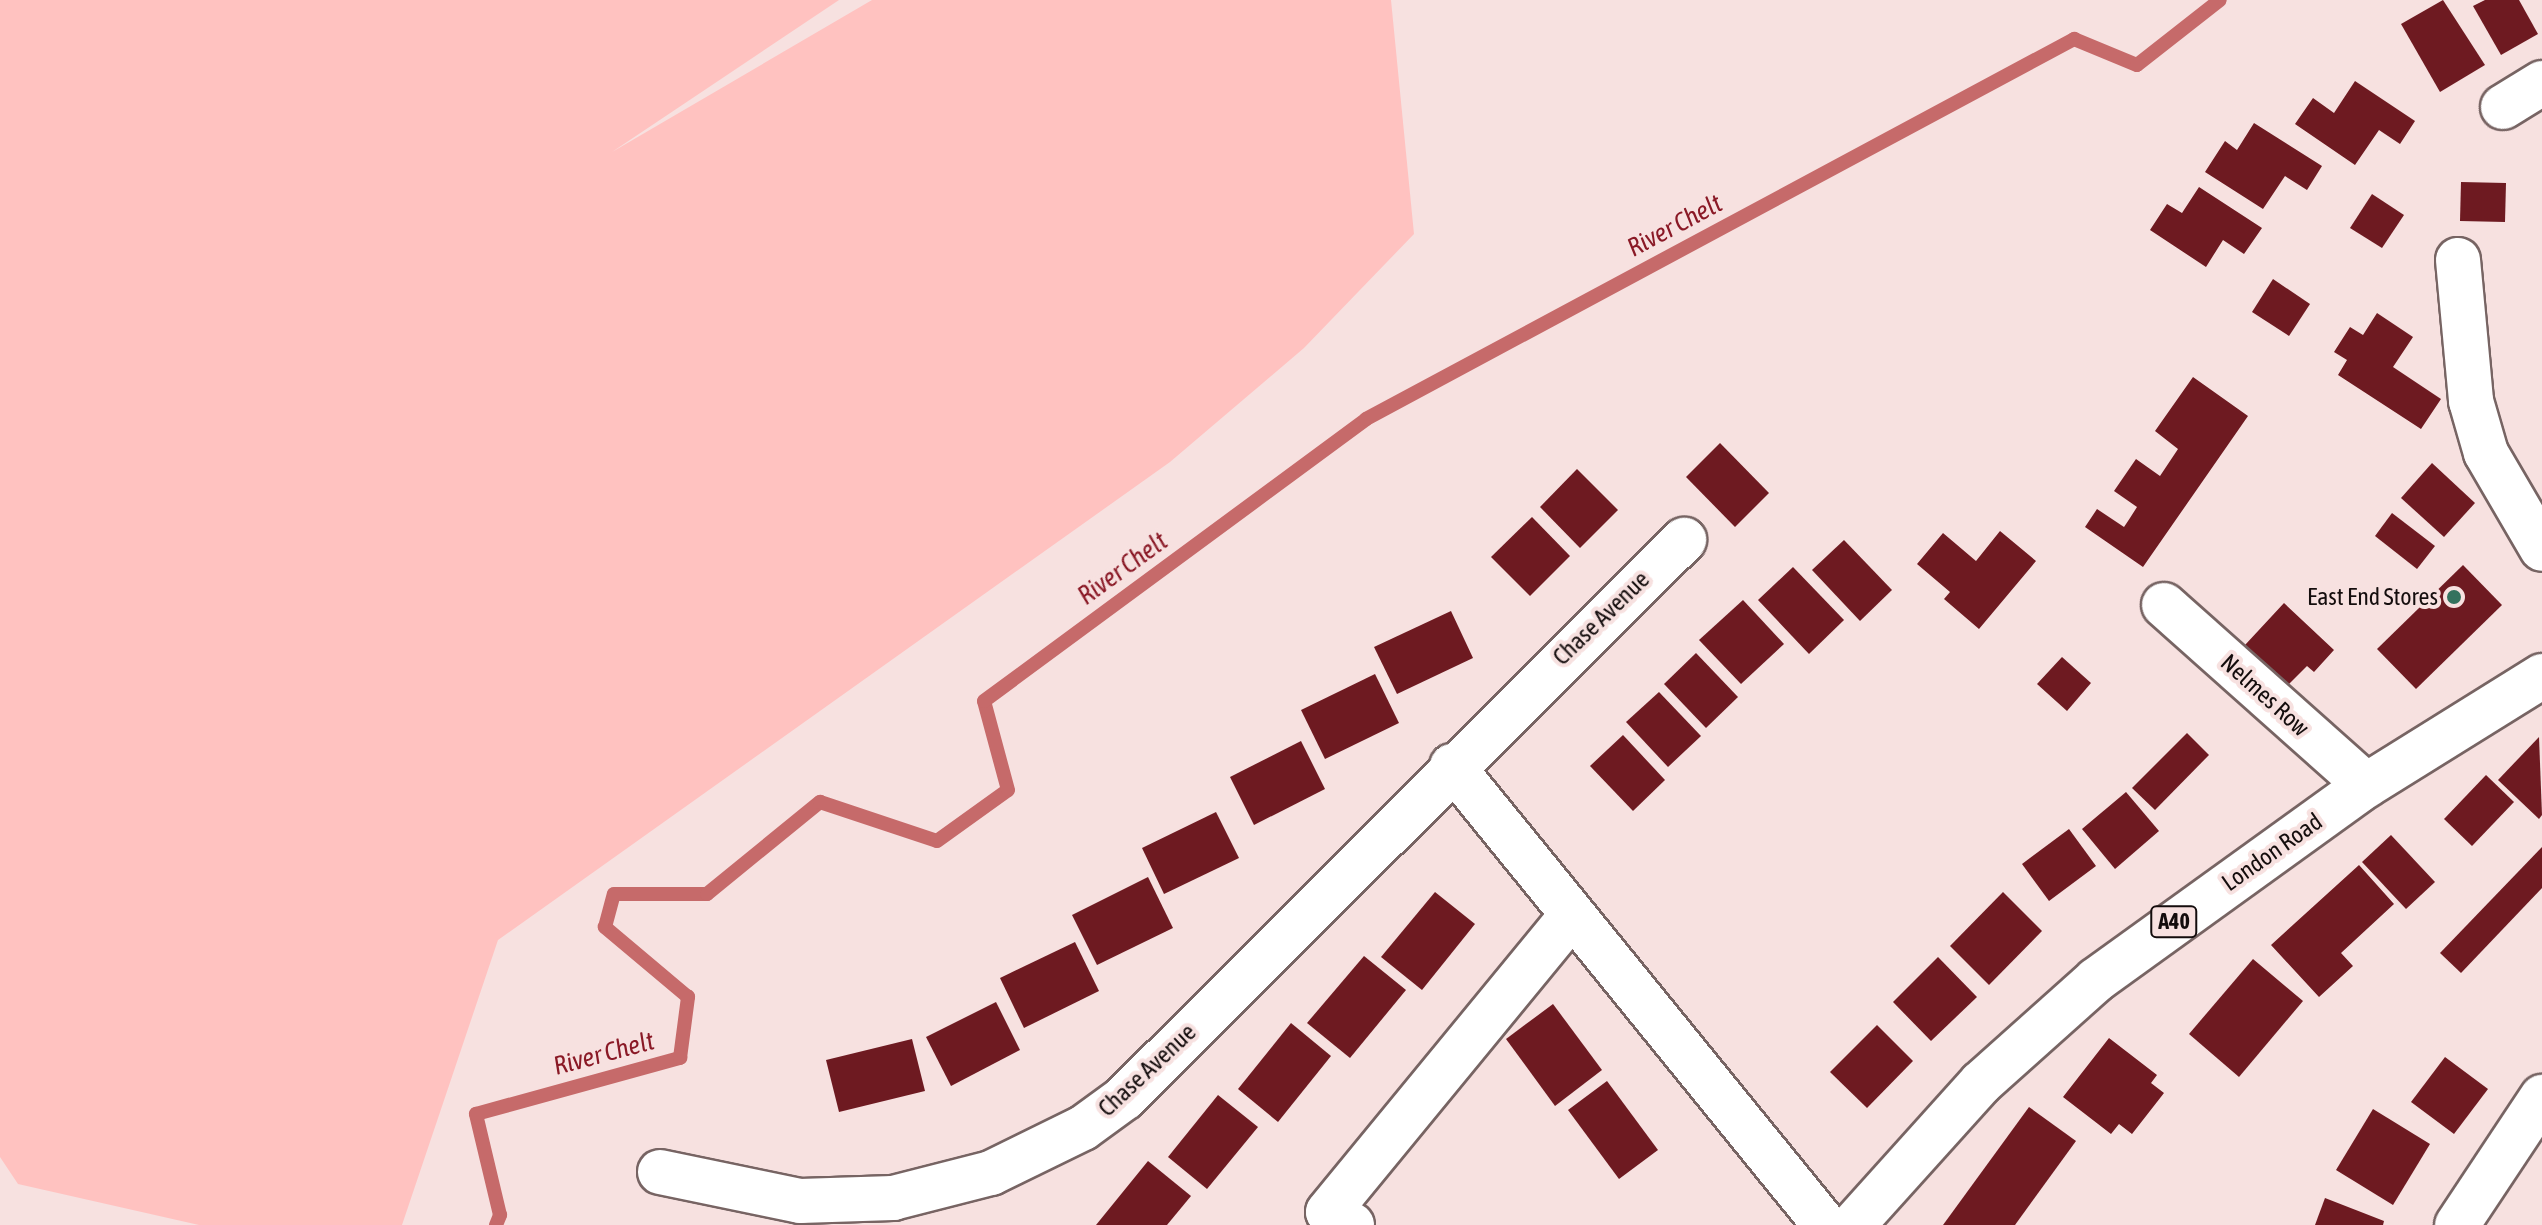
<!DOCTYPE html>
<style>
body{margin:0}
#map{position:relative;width:2542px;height:1225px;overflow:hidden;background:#f7e1e0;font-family:"Asap Condensed",sans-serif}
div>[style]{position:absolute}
.green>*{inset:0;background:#ffc2c0}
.stream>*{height:14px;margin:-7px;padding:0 7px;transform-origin:7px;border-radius:7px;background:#c66a6a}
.building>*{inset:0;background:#6e1a21}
.roads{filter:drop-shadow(2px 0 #776463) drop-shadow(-2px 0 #776463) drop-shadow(0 2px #776463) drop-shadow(0 -2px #776463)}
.minor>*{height:44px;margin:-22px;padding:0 22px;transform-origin:22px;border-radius:22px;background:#fff}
.highway>*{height:44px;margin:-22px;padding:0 22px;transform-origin:22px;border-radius:22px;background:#fff}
.dots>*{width:22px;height:22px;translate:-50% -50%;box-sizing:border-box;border:4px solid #f7e1e0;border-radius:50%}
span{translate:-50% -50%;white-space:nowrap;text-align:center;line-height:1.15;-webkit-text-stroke:8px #f7e1e0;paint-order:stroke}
.shield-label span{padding:2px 6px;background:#f7e1e0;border:2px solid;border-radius:6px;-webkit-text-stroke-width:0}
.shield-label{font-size:22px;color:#140d0d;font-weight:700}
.poi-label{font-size:24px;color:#140d0d}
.right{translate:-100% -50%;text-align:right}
.street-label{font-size:24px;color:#140d0d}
.water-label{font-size:26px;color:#8a1926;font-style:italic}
</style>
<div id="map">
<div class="green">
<i style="clip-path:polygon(0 0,839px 0,612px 152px,872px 0,1391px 0,1414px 234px,1304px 348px,1170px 462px,498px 940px,402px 1225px,199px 1225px,18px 1184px,0 1157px)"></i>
</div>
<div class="stream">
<i style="left:496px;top:1225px;width:11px;rotate:-68deg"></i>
<i style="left:500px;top:1215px;width:104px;rotate:-103.4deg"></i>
<i style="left:476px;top:1114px;width:212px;rotate:-15.4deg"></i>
<i style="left:680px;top:1058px;width:62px;rotate:-82.5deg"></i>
<i style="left:688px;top:997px;width:109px;rotate:-139.9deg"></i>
<i style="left:605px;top:927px;width:34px;rotate:-75deg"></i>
<i style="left:614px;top:894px;width:93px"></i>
<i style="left:707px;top:894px;width:146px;rotate:-39.2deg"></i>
<i style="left:820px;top:802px;width:123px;rotate:18.4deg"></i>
<i style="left:937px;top:841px;width:87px;rotate:-35.7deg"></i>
<i style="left:1008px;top:790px;width:92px;rotate:-105.1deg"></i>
<i style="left:984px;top:701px;width:475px;rotate:-36.4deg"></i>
<i style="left:1366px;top:419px;width:804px;rotate:-28.22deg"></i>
<i style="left:2074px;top:39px;width:68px;rotate:22.4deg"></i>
<i style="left:2137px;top:65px;width:105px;rotate:-38.1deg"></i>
</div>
<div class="building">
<i style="clip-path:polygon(2443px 0,2485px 65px,2440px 92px,2401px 24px)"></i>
<i style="clip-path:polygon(2485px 0,2519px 0,2538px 34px,2501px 55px,2473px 6px)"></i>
<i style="clip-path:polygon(2355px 81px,2415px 121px,2400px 144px,2379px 130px,2355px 165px,2295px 124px,2313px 98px,2334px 113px)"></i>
<i style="clip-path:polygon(2254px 123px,2322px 166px,2307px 190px,2285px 176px,2263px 209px,2205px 172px,2225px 141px,2237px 150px)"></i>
<i style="clip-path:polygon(2461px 182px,2506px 183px,2505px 222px,2460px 221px)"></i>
<i style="clip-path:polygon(2199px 187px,2262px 228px,2244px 254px,2223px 240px,2206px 267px,2150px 230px,2167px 204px,2182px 213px)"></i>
<i style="clip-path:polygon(2372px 194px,2404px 215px,2382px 248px,2350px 228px)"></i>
<i style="clip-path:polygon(2273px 279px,2310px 304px,2289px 336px,2252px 312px)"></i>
<i style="clip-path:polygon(2377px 313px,2413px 337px,2393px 367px,2441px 399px,2421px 429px,2338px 375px,2347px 360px,2334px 352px,2350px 327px,2363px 335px)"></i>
<i style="clip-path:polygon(2193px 377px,2248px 416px,2143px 567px,2085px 527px,2097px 509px,2124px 527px,2130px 518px,2137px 507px,2114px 491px,2136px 459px,2160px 476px,2178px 449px,2155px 431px)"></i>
<i style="clip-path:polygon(1720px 443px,1769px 493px,1735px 527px,1686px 477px)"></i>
<i style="clip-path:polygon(2432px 463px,2475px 503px,2444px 537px,2401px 498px)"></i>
<i style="clip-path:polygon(1577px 469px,1618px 510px,1580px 548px,1540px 507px)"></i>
<i style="clip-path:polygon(2392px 513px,2435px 546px,2417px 569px,2375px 536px)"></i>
<i style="clip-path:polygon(1532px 517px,1570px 556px,1530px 596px,1491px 557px)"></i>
<i style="clip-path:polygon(2000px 531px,2036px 561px,1979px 629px,1944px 599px,1950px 592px,1917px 564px,1943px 533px,1976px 561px)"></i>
<i style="clip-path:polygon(1844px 540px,1892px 590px,1860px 621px,1812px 570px)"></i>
<i style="clip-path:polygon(2463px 565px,2502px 605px,2416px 689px,2377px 649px)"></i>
<i style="clip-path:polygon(1793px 567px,1844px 620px,1809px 654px,1758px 600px)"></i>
<i style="clip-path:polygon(1743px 600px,1784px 644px,1741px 684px,1699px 640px)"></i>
<i style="clip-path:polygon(2284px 603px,2334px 650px,2314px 672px,2307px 666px,2288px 685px,2245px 645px)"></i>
<i style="clip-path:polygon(1451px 611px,1473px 658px,1397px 694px,1374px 647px)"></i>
<i style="clip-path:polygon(1696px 653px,1738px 697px,1706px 728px,1664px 684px)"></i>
<i style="clip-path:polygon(2062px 657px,2091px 683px,2067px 711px,2037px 684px)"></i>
<i style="clip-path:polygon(1375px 674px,1399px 723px,1325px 759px,1301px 710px)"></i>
<i style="clip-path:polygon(1659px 692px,1701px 736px,1668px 767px,1626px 722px)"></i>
<i style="clip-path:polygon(2187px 733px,2209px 755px,2155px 810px,2132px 788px)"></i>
<i style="clip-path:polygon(1623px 735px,1665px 780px,1633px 811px,1590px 766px)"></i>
<i style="clip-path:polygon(2539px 737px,2542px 815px,2539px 819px,2498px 780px)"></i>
<i style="clip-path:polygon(1301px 741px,1325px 789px,1254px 825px,1230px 777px)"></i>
<i style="clip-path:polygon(2486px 775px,2514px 802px,2472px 846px,2444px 819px)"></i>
<i style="clip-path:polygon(2126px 792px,2159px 831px,2115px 869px,2082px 829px)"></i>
<i style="clip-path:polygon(1216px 812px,1239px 858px,1164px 894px,1142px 848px)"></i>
<i style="clip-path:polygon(2069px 829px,2096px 866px,2049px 901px,2022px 864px)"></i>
<i style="clip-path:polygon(2391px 835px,2435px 882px,2406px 909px,2362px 862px)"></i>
<i style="clip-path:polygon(2542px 847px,2542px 888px,2461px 973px,2440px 953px)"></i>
<i style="clip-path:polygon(2359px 865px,2394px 904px,2341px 953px,2353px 966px,2319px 997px,2271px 945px)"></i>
<i style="clip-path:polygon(1148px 877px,1173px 928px,1097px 965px,1072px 915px)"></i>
<i style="clip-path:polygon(1435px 892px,1475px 924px,1422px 990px,1381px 957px)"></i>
<i style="clip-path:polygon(2003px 892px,2042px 931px,1989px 985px,1950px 946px)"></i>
<i style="clip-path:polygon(1075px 942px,1099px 991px,1024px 1028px,1000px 978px)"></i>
<i style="clip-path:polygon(1364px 956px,1406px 990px,1350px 1058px,1307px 1023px)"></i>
<i style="clip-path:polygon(1938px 957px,1977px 997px,1931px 1041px,1893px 1002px)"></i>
<i style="clip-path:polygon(2253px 959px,2303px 1001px,2239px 1077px,2189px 1034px)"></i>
<i style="clip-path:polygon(996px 1002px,1020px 1050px,951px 1086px,926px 1037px)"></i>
<i style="clip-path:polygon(1553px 1004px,1602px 1070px,1555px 1106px,1506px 1039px)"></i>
<i style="clip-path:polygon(1291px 1023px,1331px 1056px,1278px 1122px,1238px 1089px)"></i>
<i style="clip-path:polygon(1877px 1025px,1913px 1061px,1867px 1108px,1830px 1072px)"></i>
<i style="clip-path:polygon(2109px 1038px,2157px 1075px,2151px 1083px,2164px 1093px,2132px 1134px,2119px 1124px,2111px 1134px,2063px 1097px)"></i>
<i style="clip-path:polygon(912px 1039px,925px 1091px,839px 1112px,826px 1060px)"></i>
<i style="clip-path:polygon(2445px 1057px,2488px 1089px,2454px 1134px,2411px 1102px)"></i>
<i style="clip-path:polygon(1607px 1081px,1658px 1150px,1619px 1179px,1568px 1110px)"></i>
<i style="clip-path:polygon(1218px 1095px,1258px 1127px,1207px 1189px,1168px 1157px)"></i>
<i style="clip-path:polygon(2029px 1107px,2076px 1141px,2015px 1225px,1943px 1225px)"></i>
<i style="clip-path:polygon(2373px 1109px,2430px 1144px,2393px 1205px,2336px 1170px)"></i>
<i style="clip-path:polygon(1148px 1161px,1191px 1196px,1167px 1225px,1096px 1225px)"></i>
<i style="clip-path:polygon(2325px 1198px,2384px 1221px,2383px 1225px,2315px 1225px)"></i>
</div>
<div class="roads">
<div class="minor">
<i style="left:2503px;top:107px;width:46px;rotate:-31.6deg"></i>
<i style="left:2458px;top:260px;width:142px;rotate:84.7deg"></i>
<i style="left:2471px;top:401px;width:54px;rotate:73.9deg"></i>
<i style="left:2486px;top:453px;width:111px;rotate:59.7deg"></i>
<i style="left:2164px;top:605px;width:271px;rotate:41.7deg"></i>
<i style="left:1452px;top:766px;width:591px;rotate:50.9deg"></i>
<i style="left:660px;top:1172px;width:143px;rotate:11.7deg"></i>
<i style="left:800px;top:1201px;width:93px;rotate:-1.8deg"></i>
<i style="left:893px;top:1198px;width:101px;rotate:-14.3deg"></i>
<i style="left:991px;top:1173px;width:102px;rotate:-26.1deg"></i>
<i style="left:1083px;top:1128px;width:51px;rotate:-36.2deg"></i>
<i style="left:1124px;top:1098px;width:791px;rotate:-44.9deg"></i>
<i style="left:1352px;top:1225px;width:27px;rotate:-152deg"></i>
<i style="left:1328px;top:1212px;width:384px;rotate:-50.6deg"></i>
<i style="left:2457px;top:1225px;width:154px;rotate:-56.4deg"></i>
</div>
<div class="highway">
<i style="left:1853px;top:1225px;width:191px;rotate:-48deg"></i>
<i style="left:1981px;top:1083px;width:154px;rotate:-41.8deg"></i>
<i style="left:2096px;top:980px;width:324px;rotate:-35.8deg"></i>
<i style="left:2359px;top:790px;width:216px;rotate:-31.9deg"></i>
</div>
</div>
<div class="dots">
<i style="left:2454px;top:597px;background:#34725e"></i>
</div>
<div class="shield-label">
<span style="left:2174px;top:922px">A40</span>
</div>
<div class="poi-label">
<span class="right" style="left:2438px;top:597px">East End Stores</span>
</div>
<div class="street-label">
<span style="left:1601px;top:618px;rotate:-44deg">Chase Avenue</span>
<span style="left:2265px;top:695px;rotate:42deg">Nelmes Row</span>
<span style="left:2272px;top:852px;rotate:-35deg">London Road</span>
<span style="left:1147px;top:1070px;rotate:-43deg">Chase Avenue</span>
</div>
<div class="water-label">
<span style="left:1675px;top:226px;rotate:-28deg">River Chelt</span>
<span style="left:1123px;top:569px;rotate:-36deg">River Chelt</span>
<span style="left:604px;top:1054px;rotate:-15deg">River Chelt</span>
</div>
</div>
